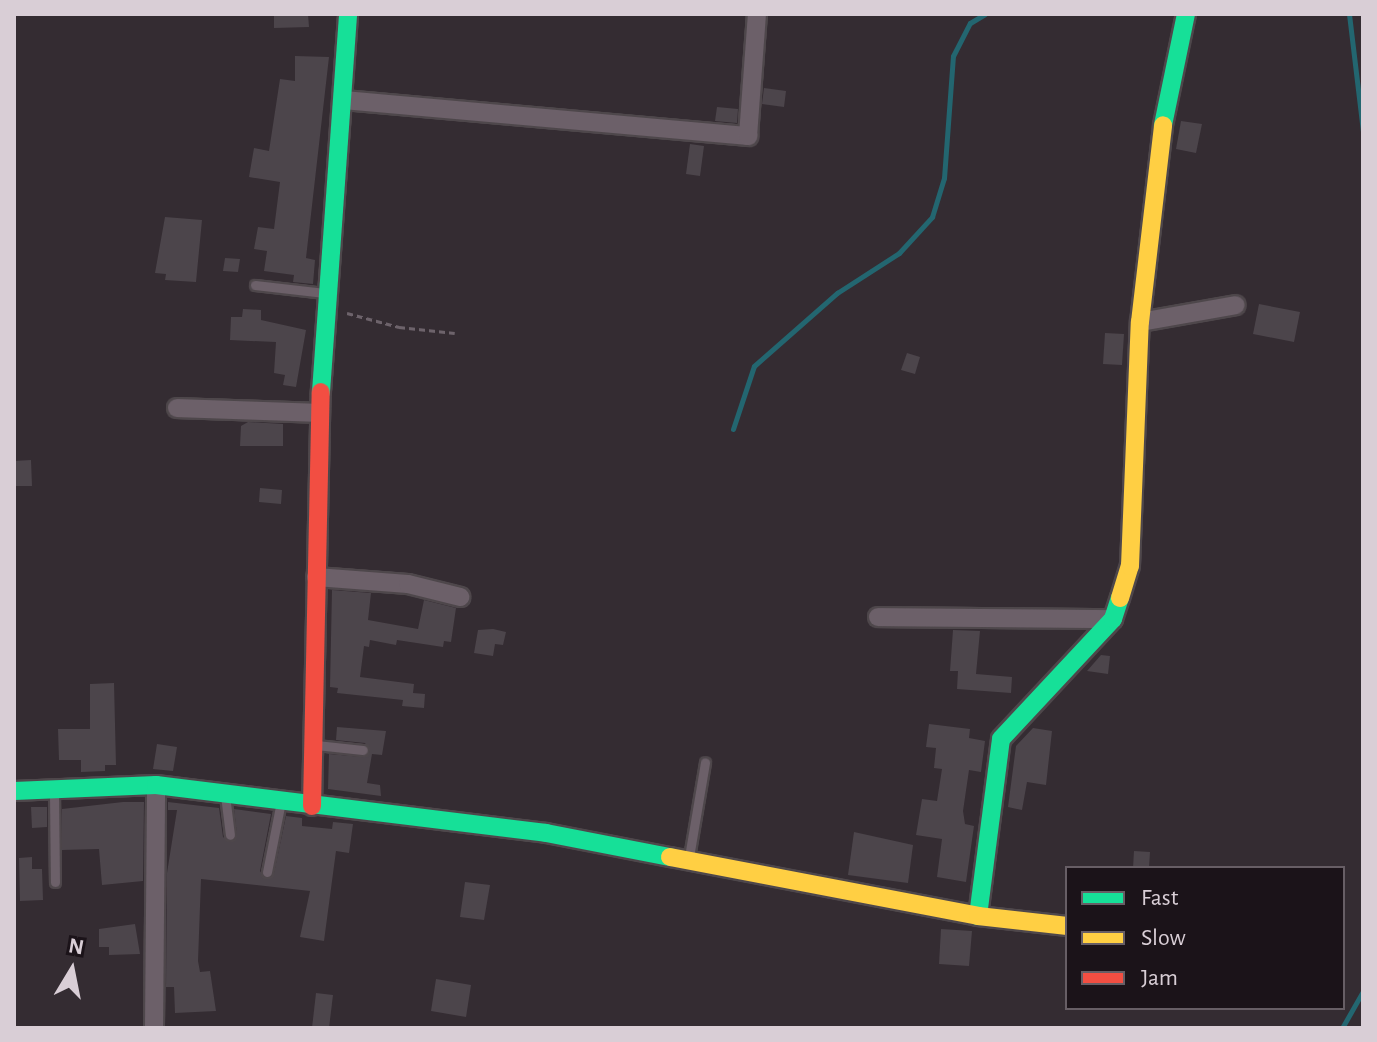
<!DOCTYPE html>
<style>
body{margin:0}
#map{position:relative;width:1377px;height:1042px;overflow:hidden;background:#342c32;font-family:"Alegreya Sans",sans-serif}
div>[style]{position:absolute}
.stream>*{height:5px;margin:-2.5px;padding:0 2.5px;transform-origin:2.5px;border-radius:2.5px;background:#236670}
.building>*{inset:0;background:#4c454b}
.path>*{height:3px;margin-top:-1.5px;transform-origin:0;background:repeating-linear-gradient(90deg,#6d636b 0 6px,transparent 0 10px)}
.roads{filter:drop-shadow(2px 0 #4e474b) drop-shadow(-2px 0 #4e474b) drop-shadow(0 2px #4e474b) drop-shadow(0 -2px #4e474b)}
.lane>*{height:9px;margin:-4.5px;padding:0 4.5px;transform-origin:4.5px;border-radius:4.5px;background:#6c6069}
.street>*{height:18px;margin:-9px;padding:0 9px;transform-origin:9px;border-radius:9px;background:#6c6069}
.fast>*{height:18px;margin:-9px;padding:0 9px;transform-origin:9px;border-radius:9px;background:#16e098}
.slow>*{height:18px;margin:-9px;padding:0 9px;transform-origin:9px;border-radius:9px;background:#ffcf43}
.jam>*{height:18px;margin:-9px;padding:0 9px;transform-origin:9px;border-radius:9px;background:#f24e42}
span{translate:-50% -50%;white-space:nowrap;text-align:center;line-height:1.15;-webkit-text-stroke:6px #1b1319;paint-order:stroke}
.frame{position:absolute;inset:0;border:16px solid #d9ced6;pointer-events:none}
.legend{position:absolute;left:1065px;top:866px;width:280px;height:144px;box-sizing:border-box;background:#1b1319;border:2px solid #675e65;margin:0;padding:10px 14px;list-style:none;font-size:24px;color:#d9ced6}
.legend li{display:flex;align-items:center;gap:16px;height:40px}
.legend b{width:40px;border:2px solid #675e65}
.north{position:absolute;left:32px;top:930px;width:80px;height:80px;-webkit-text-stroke:6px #1b1319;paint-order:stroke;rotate:10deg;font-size:22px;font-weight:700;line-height:32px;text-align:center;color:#d9ced6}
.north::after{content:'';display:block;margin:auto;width:28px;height:36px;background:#d9ced6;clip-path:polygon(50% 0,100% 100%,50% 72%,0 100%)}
</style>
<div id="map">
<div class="stream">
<i style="left:1349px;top:14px;width:119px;rotate:83.2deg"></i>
<i style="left:733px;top:429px;width:66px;rotate:-71.6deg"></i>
<i style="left:754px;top:366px;width:111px;rotate:-41.3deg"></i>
<i style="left:837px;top:293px;width:74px;rotate:-32.8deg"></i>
<i style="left:899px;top:253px;width:49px;rotate:-47.5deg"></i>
<i style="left:932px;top:217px;width:41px;rotate:-72.9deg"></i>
<i style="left:944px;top:178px;width:122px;rotate:-85.8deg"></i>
<i style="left:953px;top:56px;width:37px;rotate:-63deg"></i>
<i style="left:970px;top:23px;width:17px;rotate:-31deg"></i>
<i style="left:1342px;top:1028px;width:43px;rotate:-60.4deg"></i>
</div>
<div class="building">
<i style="clip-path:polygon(274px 14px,308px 14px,309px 27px,274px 28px)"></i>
<i style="clip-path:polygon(295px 56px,329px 57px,306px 258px,315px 260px,313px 284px,293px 282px,294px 275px,264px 271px,267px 251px,254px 249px,258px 227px,274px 229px,280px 182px,249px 177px,254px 148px,269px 151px,280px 79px,295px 81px)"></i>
<i style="clip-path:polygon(764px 88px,786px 91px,784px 107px,762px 104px)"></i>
<i style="clip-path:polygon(717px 107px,738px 109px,737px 123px,715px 121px)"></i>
<i style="clip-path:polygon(1181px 121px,1202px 124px,1196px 153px,1176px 149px)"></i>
<i style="clip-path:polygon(690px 144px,704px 146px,700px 176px,686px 174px)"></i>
<i style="clip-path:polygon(165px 217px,202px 220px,196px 282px,165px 280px,166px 274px,155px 273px)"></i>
<i style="clip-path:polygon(225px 258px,240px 259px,238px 272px,223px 271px)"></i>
<i style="clip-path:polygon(1259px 304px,1300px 312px,1294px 342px,1253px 334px)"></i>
<i style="clip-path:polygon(243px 309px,261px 310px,261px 320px,306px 330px,296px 387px,283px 385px,285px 375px,274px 373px,276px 342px,230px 340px,231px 317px,242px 317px)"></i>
<i style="clip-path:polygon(1105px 333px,1124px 334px,1122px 365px,1103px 364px)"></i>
<i style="clip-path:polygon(907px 353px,920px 357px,915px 374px,901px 370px)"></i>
<i style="clip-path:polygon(248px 422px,283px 424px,283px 446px,240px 446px,241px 426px)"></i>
<i style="clip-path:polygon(31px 460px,32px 486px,14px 486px,14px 461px)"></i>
<i style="clip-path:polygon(260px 488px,282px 490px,281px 504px,259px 502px)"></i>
<i style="clip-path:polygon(332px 590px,371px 593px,368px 620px,418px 629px,424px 600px,456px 608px,451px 642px,444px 641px,443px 647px,397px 640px,396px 645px,370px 640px,369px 647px,364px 646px,360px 677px,414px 684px,413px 693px,425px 694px,424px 708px,402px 706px,403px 700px,337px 693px,338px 688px,330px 687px)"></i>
<i style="clip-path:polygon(493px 629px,506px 632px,503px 645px,495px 644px,493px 656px,474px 653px,478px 630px)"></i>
<i style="clip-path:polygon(953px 630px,980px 631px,976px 674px,1012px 677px,1011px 693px,957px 689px,958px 671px,950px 671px)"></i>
<i style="clip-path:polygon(1101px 655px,1110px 656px,1108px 674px,1087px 671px)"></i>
<i style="clip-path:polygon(114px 683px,116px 765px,105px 765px,105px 771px,81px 772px,81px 760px,59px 760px,58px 729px,90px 729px,90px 684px)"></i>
<i style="clip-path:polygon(929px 724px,970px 729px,969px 738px,985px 741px,981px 772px,969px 770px,963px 811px,965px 824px,974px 826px,966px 882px,937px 877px,942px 839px,916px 835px,922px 799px,937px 801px,942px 769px,934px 768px,936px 748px,926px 747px)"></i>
<i style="clip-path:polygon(337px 727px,386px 731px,382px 755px,372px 754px,367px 783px,380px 785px,381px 796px,328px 789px,329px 754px,363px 757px,370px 752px,365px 743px,336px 740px)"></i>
<i style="clip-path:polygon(1033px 728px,1052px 731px,1046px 785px,1027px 782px,1022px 810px,1008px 807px,1016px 746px)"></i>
<i style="clip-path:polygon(157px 744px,177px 747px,173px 771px,153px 769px)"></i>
<i style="clip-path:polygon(123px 802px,144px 802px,143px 881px,102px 885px,99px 849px,62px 850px,62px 809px)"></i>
<i style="clip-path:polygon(168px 802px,219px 808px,223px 837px,230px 842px,237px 835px,234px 809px,271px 814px,260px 871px,266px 879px,274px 873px,286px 816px,302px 818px,302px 826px,332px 829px,333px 822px,353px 824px,349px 853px,336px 851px,324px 941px,300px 937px,310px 891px,201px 879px,198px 961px,200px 972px,210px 971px,216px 1011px,175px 1013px,174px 987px,166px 987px,167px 873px,177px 810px,168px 810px)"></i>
<i style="clip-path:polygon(31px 807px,47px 807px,47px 827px,32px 828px)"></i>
<i style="clip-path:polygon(854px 832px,913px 845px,908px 883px,848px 875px)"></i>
<i style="clip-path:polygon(1134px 851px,1150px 852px,1149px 868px,1133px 868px)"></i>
<i style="clip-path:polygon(32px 857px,32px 869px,42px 869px,43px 900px,20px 901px,19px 858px)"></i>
<i style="clip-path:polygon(465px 882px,490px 885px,484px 920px,460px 917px)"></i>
<i style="clip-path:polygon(135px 924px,140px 954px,109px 955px,109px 947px,99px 947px,99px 929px)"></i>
<i style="clip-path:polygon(941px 929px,972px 931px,969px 966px,939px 964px)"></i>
<i style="clip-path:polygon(436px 979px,471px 985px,466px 1017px,431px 1011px)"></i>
<i style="clip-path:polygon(316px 993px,333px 995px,329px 1028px,312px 1028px)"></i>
</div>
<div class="path">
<i style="left:347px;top:313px;width:54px;rotate:15.1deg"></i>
<i style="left:399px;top:327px;width:56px;rotate:6.1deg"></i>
</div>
<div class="roads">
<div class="lane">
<i style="left:255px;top:285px;width:70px;rotate:6.5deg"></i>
<i style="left:316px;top:745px;width:47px;rotate:6.1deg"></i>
<i style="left:54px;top:792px;width:90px;rotate:89.4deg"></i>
<i style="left:225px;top:795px;width:40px;rotate:82.9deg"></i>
<i style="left:689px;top:857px;width:96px;rotate:-80.4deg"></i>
<i style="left:267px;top:872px;width:72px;rotate:-78.8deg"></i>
</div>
<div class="street">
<i style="left:344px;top:100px;width:406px;rotate:5.1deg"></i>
<i style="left:748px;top:136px;width:122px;rotate:-85.8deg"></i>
<i style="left:1140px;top:322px;width:97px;rotate:-10deg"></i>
<i style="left:177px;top:408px;width:143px;rotate:2deg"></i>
<i style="left:316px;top:577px;width:92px;rotate:4.4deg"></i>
<i style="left:408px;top:584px;width:54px;rotate:14deg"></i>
<i style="left:878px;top:617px;width:235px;rotate:0.5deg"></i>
<i style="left:154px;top:1028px;width:243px;rotate:-89.5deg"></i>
</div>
<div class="fast">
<i style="left:1163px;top:125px;width:113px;rotate:-78.3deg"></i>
<i style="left:321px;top:392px;width:379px;rotate:-85.9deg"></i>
<i style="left:14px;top:791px;width:142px;rotate:-2.4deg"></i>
<i style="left:156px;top:785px;width:393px;rotate:7deg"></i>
<i style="left:546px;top:833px;width:126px;rotate:11deg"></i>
<i style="left:978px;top:916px;width:178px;rotate:-82.6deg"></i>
<i style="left:1001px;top:739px;width:164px;rotate:-47deg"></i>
<i style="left:1113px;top:619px;width:22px;rotate:-72deg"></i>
</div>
<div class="slow">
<i style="left:1120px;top:598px;width:34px;rotate:-73deg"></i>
<i style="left:1130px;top:566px;width:244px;rotate:-87.7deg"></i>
<i style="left:1140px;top:322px;width:198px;rotate:-83.3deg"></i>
<i style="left:670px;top:857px;width:314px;rotate:10.8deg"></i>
<i style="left:978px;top:916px;width:90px;rotate:6.4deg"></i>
</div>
<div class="jam">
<i style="left:312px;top:806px;width:414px;rotate:-88.8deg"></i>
</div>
</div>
<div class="frame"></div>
<ul class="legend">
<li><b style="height:10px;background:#16e098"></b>Fast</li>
<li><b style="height:10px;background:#ffcf43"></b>Slow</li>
<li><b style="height:10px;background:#f24e42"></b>Jam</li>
</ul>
<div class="north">N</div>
</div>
